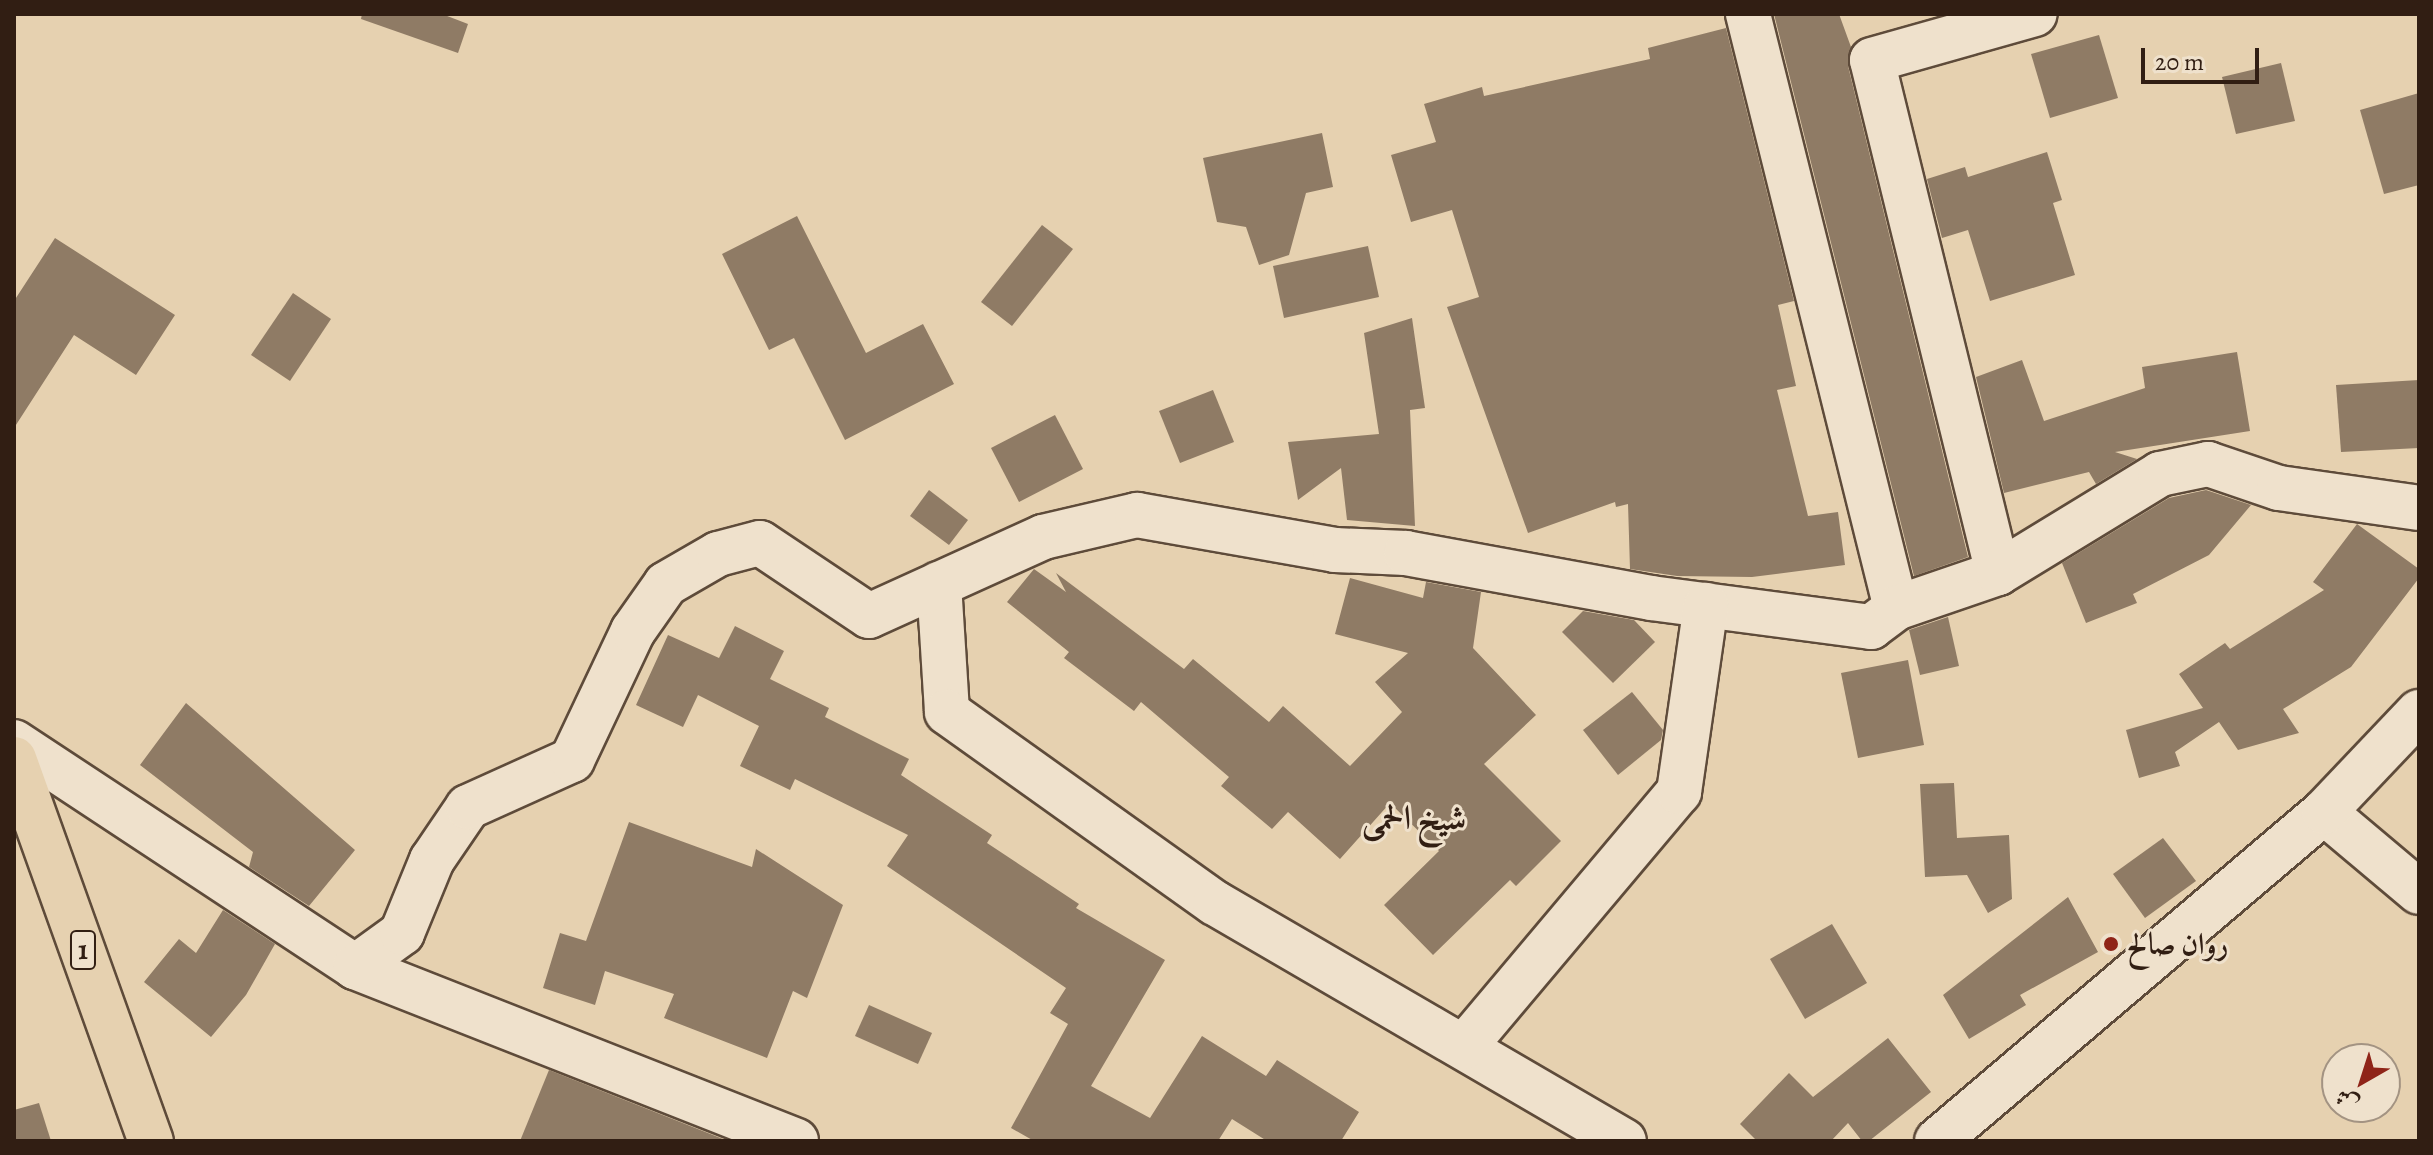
<!DOCTYPE html>
<meta charset="utf-8">
<style>
body{margin:0}
#map{position:relative;width:2433px;height:1155px;overflow:hidden;background:#e6d1b0;font-family:Alegreya,Amiri,serif}
div>[style]{position:absolute}
.building>*{inset:0;background:#8f7b65}
.roads{filter:drop-shadow(2px 0 #5e4b3a) drop-shadow(-2px 0 #5e4b3a) drop-shadow(0 2px #5e4b3a) drop-shadow(0 -2px #5e4b3a)}
.minor>*{height:44px;margin:-22px;padding:0 22px;transform-origin:22px;border-radius:22px;background:#efe1cc}
.major>*{height:44px;margin:-22px;padding:0 22px;transform-origin:22px;border-radius:22px;background:#e6d1b0}
.dots>*{width:22px;height:22px;translate:-50% -50%;box-sizing:border-box;border:4px solid #efe1cc;border-radius:50%}
span{translate:-50% -50%;white-space:nowrap;text-align:center;line-height:1.15;-webkit-text-stroke:6px #efe1cc;paint-order:stroke}
.shield-label span{padding:2px 6px;background:#efe1cc;border:2px solid;border-radius:6px;-webkit-text-stroke-width:0}
.shield-label{font-size:28px;color:#311e13;font-weight:700}
.poi-label{font-size:30px;color:#311e13;font-weight:700}
.left{translate:0 -50%;text-align:left}
.quarter-label{font-size:34px;color:#311e13;font-weight:700}
.frame{position:absolute;inset:0;border:16px solid #311e13;pointer-events:none}
.north{position:absolute;left:2321px;top:1043px;width:80px;height:80px;box-sizing:border-box;background:#efe1cc;border:2px solid #a39382;border-radius:50%;rotate:219deg;font-size:22px;font-weight:700;line-height:32px;text-align:center;color:#311e13}
.north::after{content:'';display:block;margin:auto;width:28px;height:36px;background:#8f2418;clip-path:polygon(50% 0,100% 100%,50% 72%,0 100%)}
.scale{position:absolute;left:2141px;top:48px;width:118px;height:36px;box-sizing:border-box;border:4px solid #311e13;border-top:0;padding-left:10px;font-size:24px;line-height:28px;white-space:nowrap;color:#311e13;-webkit-text-stroke:6px #efe1cc;paint-order:stroke}
</style>
<div id="map">
<div class="building">
<i style="clip-path:polygon(362px 14px,442px 14px,468px 24px,458px 53px,361px 19px)"></i>
<i style="clip-path:polygon(1774px 14px,1839px 14px,1851px 47px,1848px 66px,1968px 557px,1914px 576px)"></i>
<i style="clip-path:polygon(1726px 28px,1794px 301px,1778px 305px,1796px 386px,1777px 390px,1808px 516px,1838px 512px,1845px 565px,1752px 577px,1677px 576px,1630px 569px,1628px 504px,1616px 507px,1615px 502px,1528px 533px,1447px 307px,1479px 297px,1452px 210px,1411px 222px,1391px 155px,1436px 142px,1424px 104px,1482px 87px,1484px 96px,1650px 59px,1648px 48px)"></i>
<i style="clip-path:polygon(2099px 35px,2118px 98px,2050px 118px,2031px 54px)"></i>
<i style="clip-path:polygon(2281px 63px,2295px 121px,2236px 134px,2222px 77px)"></i>
<i style="clip-path:polygon(2419px 93px,2419px 185px,2384px 194px,2360px 110px)"></i>
<i style="clip-path:polygon(1322px 133px,1333px 187px,1306px 193px,1289px 255px,1259px 265px,1246px 227px,1217px 222px,1203px 158px)"></i>
<i style="clip-path:polygon(2047px 152px,2062px 200px,2053px 203px,2075px 275px,1990px 301px,1968px 230px,1942px 238px,1927px 179px,1965px 167px,1968px 177px)"></i>
<i style="clip-path:polygon(797px 216px,866px 353px,923px 324px,954px 384px,845px 440px,794px 338px,769px 350px,722px 254px)"></i>
<i style="clip-path:polygon(1042px 225px,1073px 249px,1012px 326px,981px 302px)"></i>
<i style="clip-path:polygon(55px 238px,175px 315px,136px 375px,74px 335px,14px 428px,14px 301px)"></i>
<i style="clip-path:polygon(1368px 246px,1379px 297px,1284px 318px,1273px 266px)"></i>
<i style="clip-path:polygon(293px 293px,331px 319px,290px 381px,251px 355px)"></i>
<i style="clip-path:polygon(1412px 318px,1425px 408px,1410px 410px,1415px 526px,1347px 520px,1341px 468px,1298px 500px,1288px 442px,1379px 434px,1364px 333px)"></i>
<i style="clip-path:polygon(2237px 352px,2250px 431px,2115px 452px,2137px 459px,2096px 484px,2089px 472px,2004px 493px,1976px 377px,2022px 360px,2044px 421px,2145px 388px,2142px 367px)"></i>
<i style="clip-path:polygon(2419px 380px,2419px 448px,2341px 452px,2336px 385px)"></i>
<i style="clip-path:polygon(1213px 390px,1234px 442px,1180px 463px,1159px 411px)"></i>
<i style="clip-path:polygon(1055px 415px,1083px 469px,1019px 502px,991px 448px)"></i>
<i style="clip-path:polygon(929px 490px,968px 520px,949px 545px,910px 516px)"></i>
<i style="clip-path:polygon(2206px 490px,2251px 505px,2209px 555px,2133px 594px,2137px 603px,2086px 623px,2062px 563px,2169px 498px)"></i>
<i style="clip-path:polygon(2357px 524px,2419px 569px,2419px 578px,2351px 667px,2283px 709px,2299px 733px,2238px 750px,2219px 722px,2175px 752px,2180px 766px,2139px 778px,2126px 730px,2203px 708px,2179px 674px,2225px 643px,2230px 649px,2324px 590px,2313px 582px)"></i>
<i style="clip-path:polygon(1034px 569px,1066px 592px,1056px 573px,1184px 669px,1193px 659px,1269px 722px,1283px 706px,1350px 766px,1402px 712px,1375px 682px,1408px 653px,1335px 634px,1350px 578px,1423px 598px,1426px 582px,1481px 592px,1473px 648px,1536px 715px,1484px 764px,1561px 841px,1516px 886px,1510px 880px,1433px 955px,1384px 905px,1439px 851px,1390px 803px,1340px 859px,1288px 812px,1272px 829px,1221px 786px,1229px 777px,1141px 702px,1134px 711px,1064px 658px,1069px 652px,1007px 602px)"></i>
<i style="clip-path:polygon(1583px 611px,1634px 620px,1655px 642px,1613px 683px,1562px 632px)"></i>
<i style="clip-path:polygon(1948px 617px,1959px 666px,1920px 675px,1909px 630px)"></i>
<i style="clip-path:polygon(735px 626px,784px 651px,770px 679px,829px 708px,825px 717px,909px 759px,901px 775px,992px 835px,987px 843px,1079px 904px,1076px 908px,1165px 960px,1091px 1086px,1150px 1118px,1202px 1036px,1266px 1076px,1277px 1060px,1359px 1112px,1341px 1141px,1267px 1141px,1232px 1119px,1218px 1141px,1034px 1141px,1011px 1128px,1068px 1024px,1050px 1013px,1066px 988px,887px 866px,908px 835px,795px 779px,790px 790px,740px 766px,759px 726px,698px 695px,683px 727px,636px 705px,668px 635px,719px 658px)"></i>
<i style="clip-path:polygon(1908px 660px,1924px 745px,1858px 758px,1841px 673px)"></i>
<i style="clip-path:polygon(1632px 692px,1663px 730px,1661px 740px,1618px 775px,1583px 730px)"></i>
<i style="clip-path:polygon(186px 703px,355px 850px,309px 906px,249px 867px,253px 852px,140px 765px)"></i>
<i style="clip-path:polygon(1954px 783px,1957px 838px,2009px 835px,2012px 899px,1988px 913px,1967px 875px,1925px 877px,1920px 784px)"></i>
<i style="clip-path:polygon(629px 822px,752px 867px,756px 849px,843px 905px,807px 998px,793px 991px,767px 1058px,664px 1018px,674px 994px,605px 971px,595px 1005px,543px 988px,560px 933px,586px 941px)"></i>
<i style="clip-path:polygon(2163px 838px,2196px 881px,2145px 918px,2113px 874px)"></i>
<i style="clip-path:polygon(2068px 897px,2098px 952px,2020px 995px,2026px 1005px,1969px 1039px,1943px 995px)"></i>
<i style="clip-path:polygon(223px 910px,275px 944px,246px 995px,211px 1037px,144px 982px,179px 939px,196px 953px)"></i>
<i style="clip-path:polygon(1832px 924px,1867px 983px,1805px 1019px,1770px 959px)"></i>
<i style="clip-path:polygon(869px 1005px,932px 1033px,918px 1064px,855px 1036px)"></i>
<i style="clip-path:polygon(1888px 1038px,1931px 1092px,1869px 1141px,1862px 1141px,1848px 1123px,1831px 1141px,1757px 1141px,1740px 1124px,1789px 1073px,1813px 1097px)"></i>
<i style="clip-path:polygon(549px 1070px,728px 1141px,520px 1141px)"></i>
<i style="clip-path:polygon(39px 1103px,51px 1141px,14px 1141px,14px 1110px)"></i>
</div>
<div class="roads">
<div class="minor">
<i style="left:1748px;top:14px;width:612px;rotate:76.01deg"></i>
<i style="left:1998px;top:573px;width:528px;rotate:-103.8deg"></i>
<i style="left:1872px;top:60px;width:169px;rotate:-15.8deg"></i>
<i style="left:939px;top:584px;width:128px;rotate:86.4deg"></i>
<i style="left:947px;top:712px;width:329px;rotate:35.5deg"></i>
<i style="left:1215px;top:903px;width:473px;rotate:30.2deg"></i>
<i style="left:14px;top:742px;width:409px;rotate:33.4deg"></i>
<i style="left:355px;top:967px;width:474px;rotate:21.5deg"></i>
<i style="left:2324px;top:812px;width:124px;rotate:40.1deg"></i>
<i style="left:355px;top:967px;width:58px;rotate:-35.9deg"></i>
<i style="left:402px;top:933px;width:79px;rotate:-67.7deg"></i>
<i style="left:432px;top:860px;width:64px;rotate:-55.8deg"></i>
<i style="left:468px;top:807px;width:114px;rotate:-24.3deg"></i>
<i style="left:572px;top:760px;width:143px;rotate:-64.7deg"></i>
<i style="left:633px;top:631px;width:57px;rotate:-54.9deg"></i>
<i style="left:666px;top:584px;width:60px;rotate:-30deg"></i>
<i style="left:718px;top:554px;width:43px;rotate:-14.7deg"></i>
<i style="left:760px;top:543px;width:131px;rotate:33.8deg"></i>
<i style="left:869px;top:616px;width:191px;rotate:-24.4deg"></i>
<i style="left:1043px;top:537px;width:97px;rotate:-13.2deg"></i>
<i style="left:1137px;top:515px;width:201px;rotate:10deg"></i>
<i style="left:1335px;top:550px;width:71px;rotate:2.4deg"></i>
<i style="left:1406px;top:553px;width:249px;rotate:10.4deg"></i>
<i style="left:1651px;top:598px;width:222px;rotate:7.5deg"></i>
<i style="left:1871px;top:627px;width:31px;rotate:-37deg"></i>
<i style="left:1896px;top:608px;width:108px;rotate:-18.9deg"></i>
<i style="left:1998px;top:573px;width:190px;rotate:-31.4deg"></i>
<i style="left:2160px;top:474px;width:49px;rotate:-11.8deg"></i>
<i style="left:2208px;top:464px;width:75px;rotate:18.7deg"></i>
<i style="left:2279px;top:488px;width:141px;rotate:8.1deg"></i>
<i style="left:1464px;top:1047px;width:334px;rotate:-49.9deg"></i>
<i style="left:1679px;top:792px;width:189px;rotate:-81.8deg"></i>
<i style="left:1937px;top:1141px;width:508px;rotate:-40.37deg"></i>
<i style="left:2324px;top:812px;width:138px;rotate:-46.5deg"></i>
</div>
<div class="major">
<i style="left:14px;top:759px;width:406px;rotate:70.3deg"></i>
</div>
</div>
<div class="dots">
<i style="left:2111px;top:944px;background:#8f2418"></i>
</div>
<div class="shield-label">
<span style="left:83px;top:950px">1</span>
</div>
<div class="poi-label">
<span class="left" style="left:2127px;top:944px">روان صالح</span>
</div>
<div class="quarter-label">
<span style="left:1414px;top:818px">شيخ الحمى</span>
</div>
<div class="frame"></div>
<div class="north">ش</div>
<div class="scale">20 m</div>
</div>
